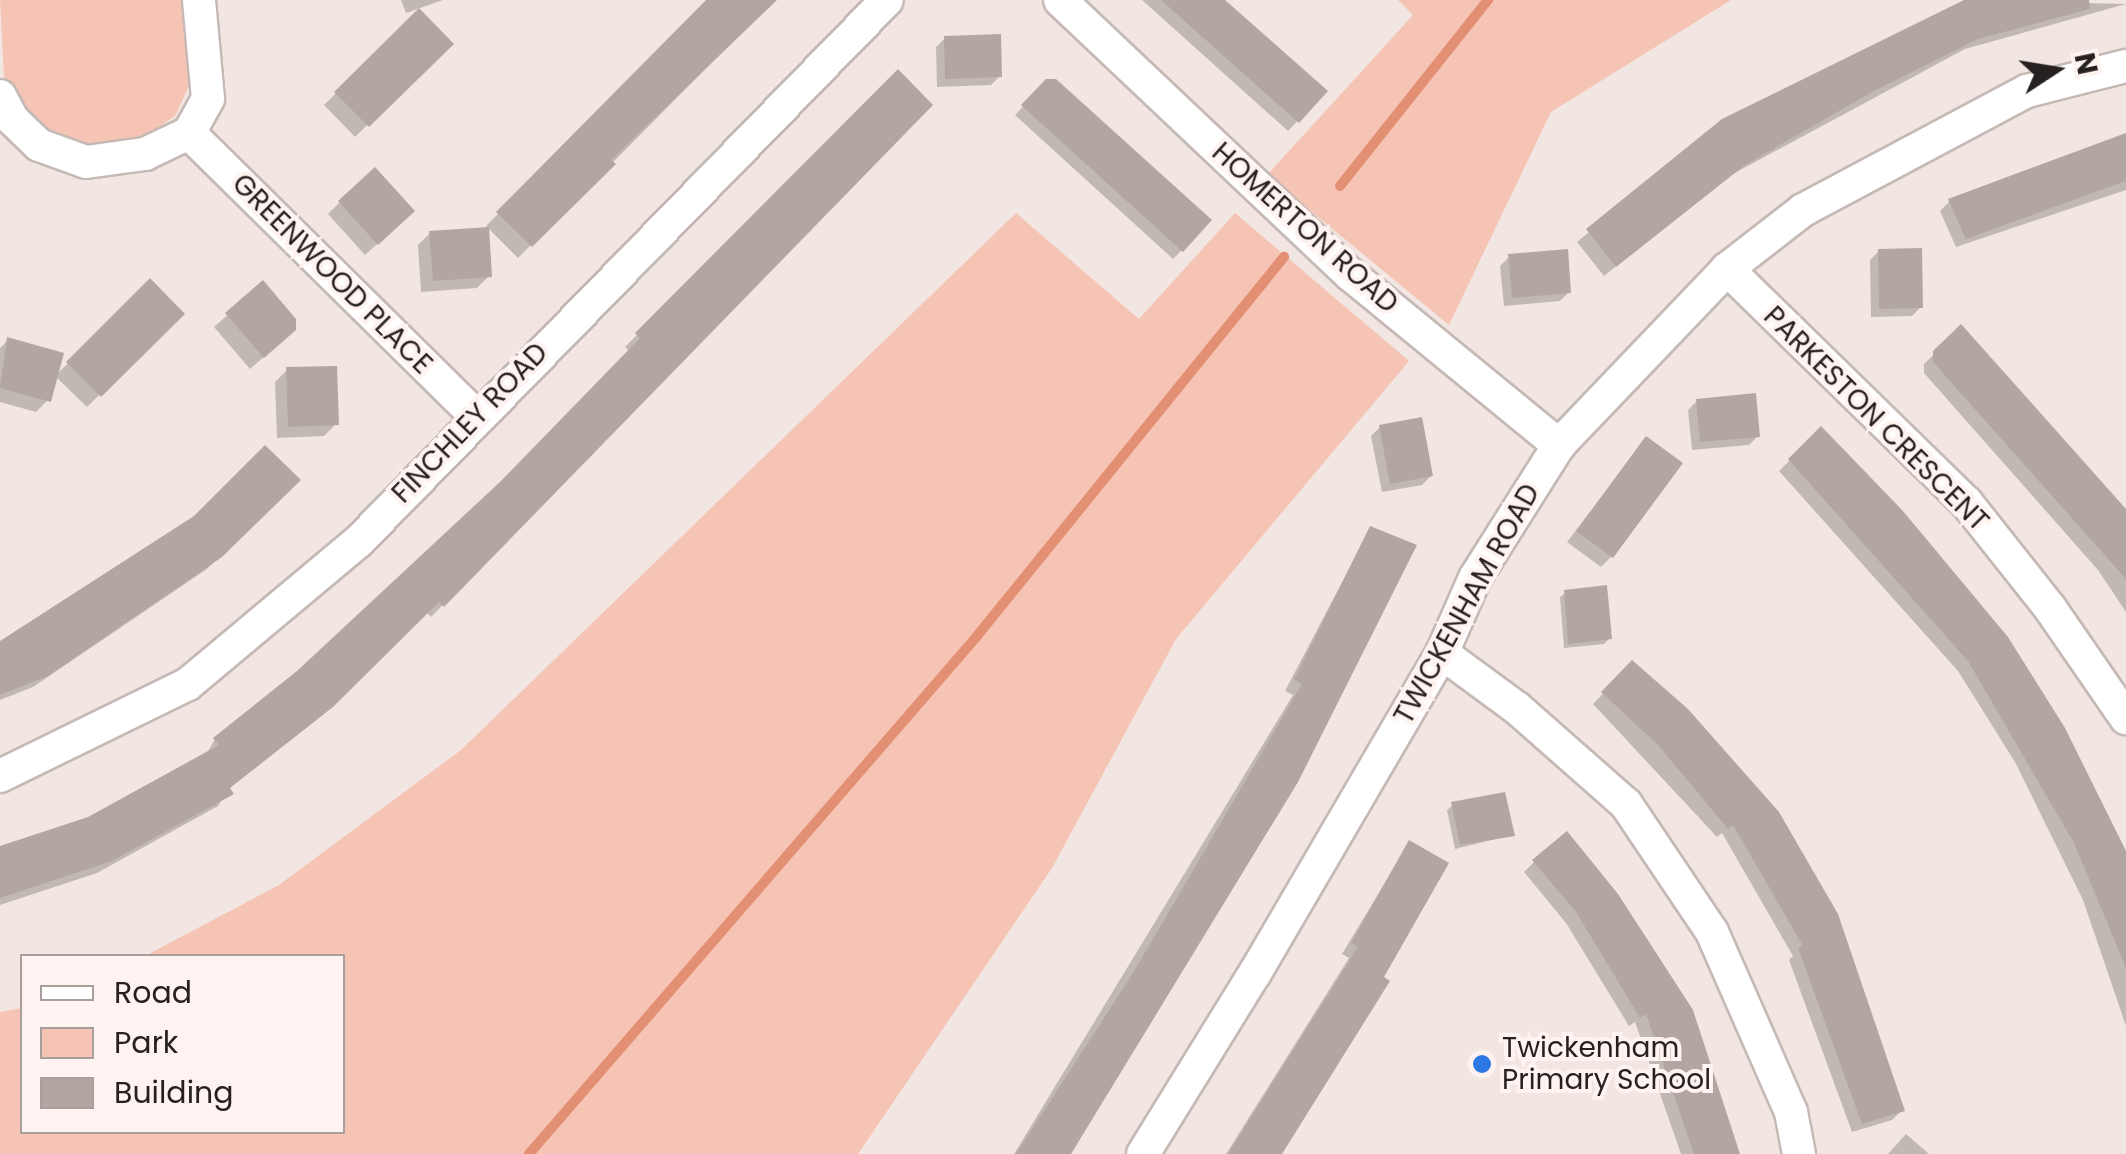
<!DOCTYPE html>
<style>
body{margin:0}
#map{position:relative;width:2126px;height:1154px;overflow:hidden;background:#f2e6e2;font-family:Poppins,sans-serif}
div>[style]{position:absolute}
.green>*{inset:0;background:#f6c4b4}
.shadow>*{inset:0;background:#0003}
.stream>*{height:10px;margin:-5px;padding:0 5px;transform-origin:5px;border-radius:5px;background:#e38f73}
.building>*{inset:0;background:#b2a6a2}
.roads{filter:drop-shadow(2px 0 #c5b9b5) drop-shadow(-2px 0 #c5b9b5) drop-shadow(0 2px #c5b9b5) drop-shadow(0 -2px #c5b9b5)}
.street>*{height:32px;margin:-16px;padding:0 16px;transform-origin:16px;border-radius:16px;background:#fff}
.dots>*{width:28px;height:28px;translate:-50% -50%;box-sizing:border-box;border:5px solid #fef3f0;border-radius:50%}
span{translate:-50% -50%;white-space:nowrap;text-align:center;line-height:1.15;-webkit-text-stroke:8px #fef3f0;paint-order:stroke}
.street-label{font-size:28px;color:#262120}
.poi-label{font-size:28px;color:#262120}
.left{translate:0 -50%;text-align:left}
.legend{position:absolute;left:20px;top:954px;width:325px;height:180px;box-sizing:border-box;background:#fef3f0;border:2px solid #a89f9d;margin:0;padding:12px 18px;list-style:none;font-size:30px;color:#262120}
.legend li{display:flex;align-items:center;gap:20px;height:50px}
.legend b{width:50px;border:2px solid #a89f9d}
.north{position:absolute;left:2006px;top:20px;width:100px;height:100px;-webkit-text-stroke:8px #fef3f0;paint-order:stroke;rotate:78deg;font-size:28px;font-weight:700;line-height:40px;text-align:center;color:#262120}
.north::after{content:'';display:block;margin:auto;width:35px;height:45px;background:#262120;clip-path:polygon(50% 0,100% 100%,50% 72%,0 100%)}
</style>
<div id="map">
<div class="green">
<i style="clip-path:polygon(0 0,184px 0,196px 71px,175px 116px,150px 133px,117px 142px,85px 146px,59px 137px,22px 113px,4px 77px)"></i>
<i style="clip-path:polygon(1398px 0,1731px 0,1551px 112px,1449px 325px,1267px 175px,1413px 15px)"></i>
<i style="clip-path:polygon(1016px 213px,1139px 319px,1235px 213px,1409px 361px,1176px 639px,1052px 868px,858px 1154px,0 1154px,0 1012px,22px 1008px,22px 1132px,342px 1132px,342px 956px,145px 956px,279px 885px,461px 750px)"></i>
</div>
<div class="shadow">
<i style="clip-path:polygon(401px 0,443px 0,406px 13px)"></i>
<i style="clip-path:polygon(708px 0,774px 0,518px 258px,486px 226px)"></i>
<i style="clip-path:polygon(1142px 0,1223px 0,1324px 92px,1288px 131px)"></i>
<i style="clip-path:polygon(1965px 0,2126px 4px,1965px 49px,1731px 175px,1604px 276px,1577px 242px,1724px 121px)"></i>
<i style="clip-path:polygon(419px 11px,450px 44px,355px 137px,324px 105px)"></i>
<i style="clip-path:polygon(945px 38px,1000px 76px,991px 85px,937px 87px,936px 47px)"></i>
<i style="clip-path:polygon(898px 73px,665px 380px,431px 617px,426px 612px,228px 789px,218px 806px,97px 873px,0 905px,0 848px,89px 819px,206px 755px,215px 739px,299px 673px,499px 487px,630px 352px,625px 347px)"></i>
<i style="clip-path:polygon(1047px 81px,1182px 250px,1173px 259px,1015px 115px)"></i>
<i style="clip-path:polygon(2126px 135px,2126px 190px,1956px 247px,1940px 211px,1950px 201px)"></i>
<i style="clip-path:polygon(340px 202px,400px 223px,365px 255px,328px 214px)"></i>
<i style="clip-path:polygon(430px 233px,489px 276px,477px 288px,421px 292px,418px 245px)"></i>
<i style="clip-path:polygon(1879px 251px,1921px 307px,1912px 316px,1871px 317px,1870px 260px)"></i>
<i style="clip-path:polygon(1509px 257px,1569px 292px,1560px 301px,1504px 306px,1500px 266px)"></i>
<i style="clip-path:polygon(150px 282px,182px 314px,87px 407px,55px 376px)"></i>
<i style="clip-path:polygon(262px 284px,281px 342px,250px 369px,214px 327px)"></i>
<i style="clip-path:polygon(1961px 328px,2126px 513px,2126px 612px,2098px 570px,1924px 373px,1924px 364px)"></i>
<i style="clip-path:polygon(8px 340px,48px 400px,36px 412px,0 402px,0 348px)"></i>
<i style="clip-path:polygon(287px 370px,336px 424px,324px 436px,277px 438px,275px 382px)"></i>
<i style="clip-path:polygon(1697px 401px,1758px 436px,1749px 445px,1692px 450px,1688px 410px)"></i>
<i style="clip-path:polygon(1380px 427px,1431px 476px,1422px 485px,1382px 492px,1371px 436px)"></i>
<i style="clip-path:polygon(1821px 430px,2126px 855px,2126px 1026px,2083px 900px,2015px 762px,1958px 671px,1779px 471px)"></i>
<i style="clip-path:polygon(1646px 439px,1611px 557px,1601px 567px,1567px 542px)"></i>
<i style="clip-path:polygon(297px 480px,207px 569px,33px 687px,0 700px,0 644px)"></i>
<i style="clip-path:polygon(1370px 529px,1413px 546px,1067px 1154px,1014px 1154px,1293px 695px,1285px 691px)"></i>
<i style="clip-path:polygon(1566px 592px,1610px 638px,1604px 644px,1564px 648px,1560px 597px)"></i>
<i style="clip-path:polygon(1632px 663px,1686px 711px,1902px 1110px,1892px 1120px,1852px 1132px,1789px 960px,1793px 956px,1722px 833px,1717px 837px,1593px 704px)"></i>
<i style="clip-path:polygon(1453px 805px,1512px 835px,1455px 849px,1447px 810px)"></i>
<i style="clip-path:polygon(1409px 843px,1279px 1154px,1226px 1154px,1349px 958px,1342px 954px)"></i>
<i style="clip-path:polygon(1534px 862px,1691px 1011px,1738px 1154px,1681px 1154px,1635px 1022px,1629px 1026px,1566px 923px,1524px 872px)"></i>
<i style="clip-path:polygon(1906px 1134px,1929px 1154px,1888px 1154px)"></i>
</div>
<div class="stream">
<i style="left:1340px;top:186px;width:238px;rotate:-51.5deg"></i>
<i style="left:529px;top:1154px;width:685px;rotate:-49.14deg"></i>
<i style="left:977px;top:636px;width:488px;rotate:-51deg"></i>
</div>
<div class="building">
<i style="clip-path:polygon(706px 0,777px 0,611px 160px,616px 164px,532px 247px,496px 212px)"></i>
<i style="clip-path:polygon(1161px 0,1225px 0,1328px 91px,1299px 123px)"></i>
<i style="clip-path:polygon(1964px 0,2089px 0,2090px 9px,1978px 39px,1874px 91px,1745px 165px,1616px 267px,1586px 229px,1722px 119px)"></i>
<i style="clip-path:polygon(419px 8px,454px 44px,369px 127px,334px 92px)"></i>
<i style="clip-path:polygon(1001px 34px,1002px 77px,945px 79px,944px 36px)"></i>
<i style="clip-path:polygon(898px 69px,933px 105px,444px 607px,439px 602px,333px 707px,230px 788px,234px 794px,112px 861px,0 898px,0 846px,88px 817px,219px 745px,213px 738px,297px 671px,501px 481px,640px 338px,635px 333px)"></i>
<i style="clip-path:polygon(1046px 79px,1056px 79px,1212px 220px,1183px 252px,1021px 105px)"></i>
<i style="clip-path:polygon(2126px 133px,2126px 181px,1966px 239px,1948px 199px)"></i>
<i style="clip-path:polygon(375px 167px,415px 211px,378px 245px,338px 201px)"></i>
<i style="clip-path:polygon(489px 227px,492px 277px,433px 281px,429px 231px)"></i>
<i style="clip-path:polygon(1922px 248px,1923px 308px,1879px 309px,1878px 249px)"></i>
<i style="clip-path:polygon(1568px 249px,1571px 293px,1512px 298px,1508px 254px)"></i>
<i style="clip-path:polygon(150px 278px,185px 314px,101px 397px,66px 362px)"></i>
<i style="clip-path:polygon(263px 280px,296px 319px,296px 330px,264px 358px,225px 313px)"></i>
<i style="clip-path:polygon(1961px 324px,2126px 509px,2126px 579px,1933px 362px,1933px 351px)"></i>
<i style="clip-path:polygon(7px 337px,64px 353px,51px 402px,0 388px)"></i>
<i style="clip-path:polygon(337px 366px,339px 425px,288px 427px,286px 367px)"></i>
<i style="clip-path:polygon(1756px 393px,1760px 437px,1700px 442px,1696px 399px)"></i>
<i style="clip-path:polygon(1422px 417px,1433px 476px,1390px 484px,1379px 425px)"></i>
<i style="clip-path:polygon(1821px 426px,1903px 511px,2008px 637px,2065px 728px,2126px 851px,2126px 968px,2074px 843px,1968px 661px,1788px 459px)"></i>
<i style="clip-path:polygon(1646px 436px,1683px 463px,1613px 558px,1576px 531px)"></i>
<i style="clip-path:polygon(265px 445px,301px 480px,222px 557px,48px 676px,0 695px,0 641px,194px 516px)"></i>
<i style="clip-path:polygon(1370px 526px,1417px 545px,1298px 782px,1071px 1154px,1016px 1154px,1133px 973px,1302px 684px,1294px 680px)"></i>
<i style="clip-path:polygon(1607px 585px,1612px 639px,1568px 644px,1564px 590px)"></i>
<i style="clip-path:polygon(1632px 660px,1688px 709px,1779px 812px,1838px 914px,1905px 1111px,1862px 1124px,1798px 948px,1803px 946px,1733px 825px,1728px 829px,1658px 745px,1601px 692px)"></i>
<i style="clip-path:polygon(1505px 792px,1515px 836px,1460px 845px,1451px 802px)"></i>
<i style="clip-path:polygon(1567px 831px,1618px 894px,1693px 1010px,1740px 1154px,1694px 1154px,1646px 1014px,1640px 1018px,1576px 912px,1532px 860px)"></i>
<i style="clip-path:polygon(1409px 840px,1449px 863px,1384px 977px,1390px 981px,1282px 1154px,1228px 1154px,1358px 947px,1351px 943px)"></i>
</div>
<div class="roads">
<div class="street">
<i style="left:1060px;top:0;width:400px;rotate:43.4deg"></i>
<i style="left:1351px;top:275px;width:269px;rotate:39.3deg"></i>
<i style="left:0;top:96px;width:26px;rotate:62deg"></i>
<i style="left:12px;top:119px;width:37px;rotate:44deg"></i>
<i style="left:39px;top:145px;width:50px;rotate:19.9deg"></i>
<i style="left:86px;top:162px;width:60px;rotate:-7.7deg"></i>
<i style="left:145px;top:154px;width:49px;rotate:-25.5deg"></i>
<i style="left:189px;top:133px;width:39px;rotate:-61deg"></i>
<i style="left:208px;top:99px;width:99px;rotate:-95.2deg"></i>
<i style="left:189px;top:133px;width:402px;rotate:44.6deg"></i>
<i style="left:1727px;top:269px;width:334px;rotate:44.3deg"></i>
<i style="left:1966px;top:502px;width:135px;rotate:51.6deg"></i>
<i style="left:2050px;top:608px;width:134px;rotate:55.4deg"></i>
<i style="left:1442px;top:653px;width:93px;rotate:36.3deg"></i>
<i style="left:1517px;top:708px;width:145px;rotate:41.4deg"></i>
<i style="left:1626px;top:804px;width:154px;rotate:56.1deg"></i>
<i style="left:1712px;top:932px;width:197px;rotate:66.3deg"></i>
<i style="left:1791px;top:1112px;width:43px;rotate:79.2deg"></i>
<i style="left:0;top:776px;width:209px;rotate:-26.1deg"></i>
<i style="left:188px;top:684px;width:222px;rotate:-39.9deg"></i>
<i style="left:358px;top:542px;width:757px;rotate:-45.7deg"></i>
<i style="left:1143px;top:1154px;width:213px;rotate:-58.3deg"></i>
<i style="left:1255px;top:973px;width:371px;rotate:-59.7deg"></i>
<i style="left:1442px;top:653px;width:82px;rotate:-66.3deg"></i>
<i style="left:1475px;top:578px;width:157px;rotate:-57.7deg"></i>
<i style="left:1559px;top:445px;width:243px;rotate:-46.3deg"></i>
<i style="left:1727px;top:269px;width:96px;rotate:-37.8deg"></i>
<i style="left:1803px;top:210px;width:254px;rotate:-28deg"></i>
<i style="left:2027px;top:91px;width:102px;rotate:-14.2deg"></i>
</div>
</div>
<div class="dots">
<i style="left:1482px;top:1064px;background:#2b78e3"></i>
</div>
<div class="street-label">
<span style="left:1305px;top:228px;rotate:42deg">HOMERTON ROAD</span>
<span style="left:332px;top:274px;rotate:45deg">GREENWOOD PLACE</span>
<span style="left:1876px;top:419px;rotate:45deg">PARKESTON CRESCENT</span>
<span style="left:470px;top:423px;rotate:-46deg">FINCHLEY ROAD</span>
<span style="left:1467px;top:604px;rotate:-61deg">TWICKENHAM ROAD</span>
</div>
<div class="poi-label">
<span class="left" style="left:1502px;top:1064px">Twickenham<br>Primary School</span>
</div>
<ul class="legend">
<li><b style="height:12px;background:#fff"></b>Road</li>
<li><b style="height:28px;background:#f6c4b4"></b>Park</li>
<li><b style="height:28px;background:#b2a6a2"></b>Building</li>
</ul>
<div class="north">N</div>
</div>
